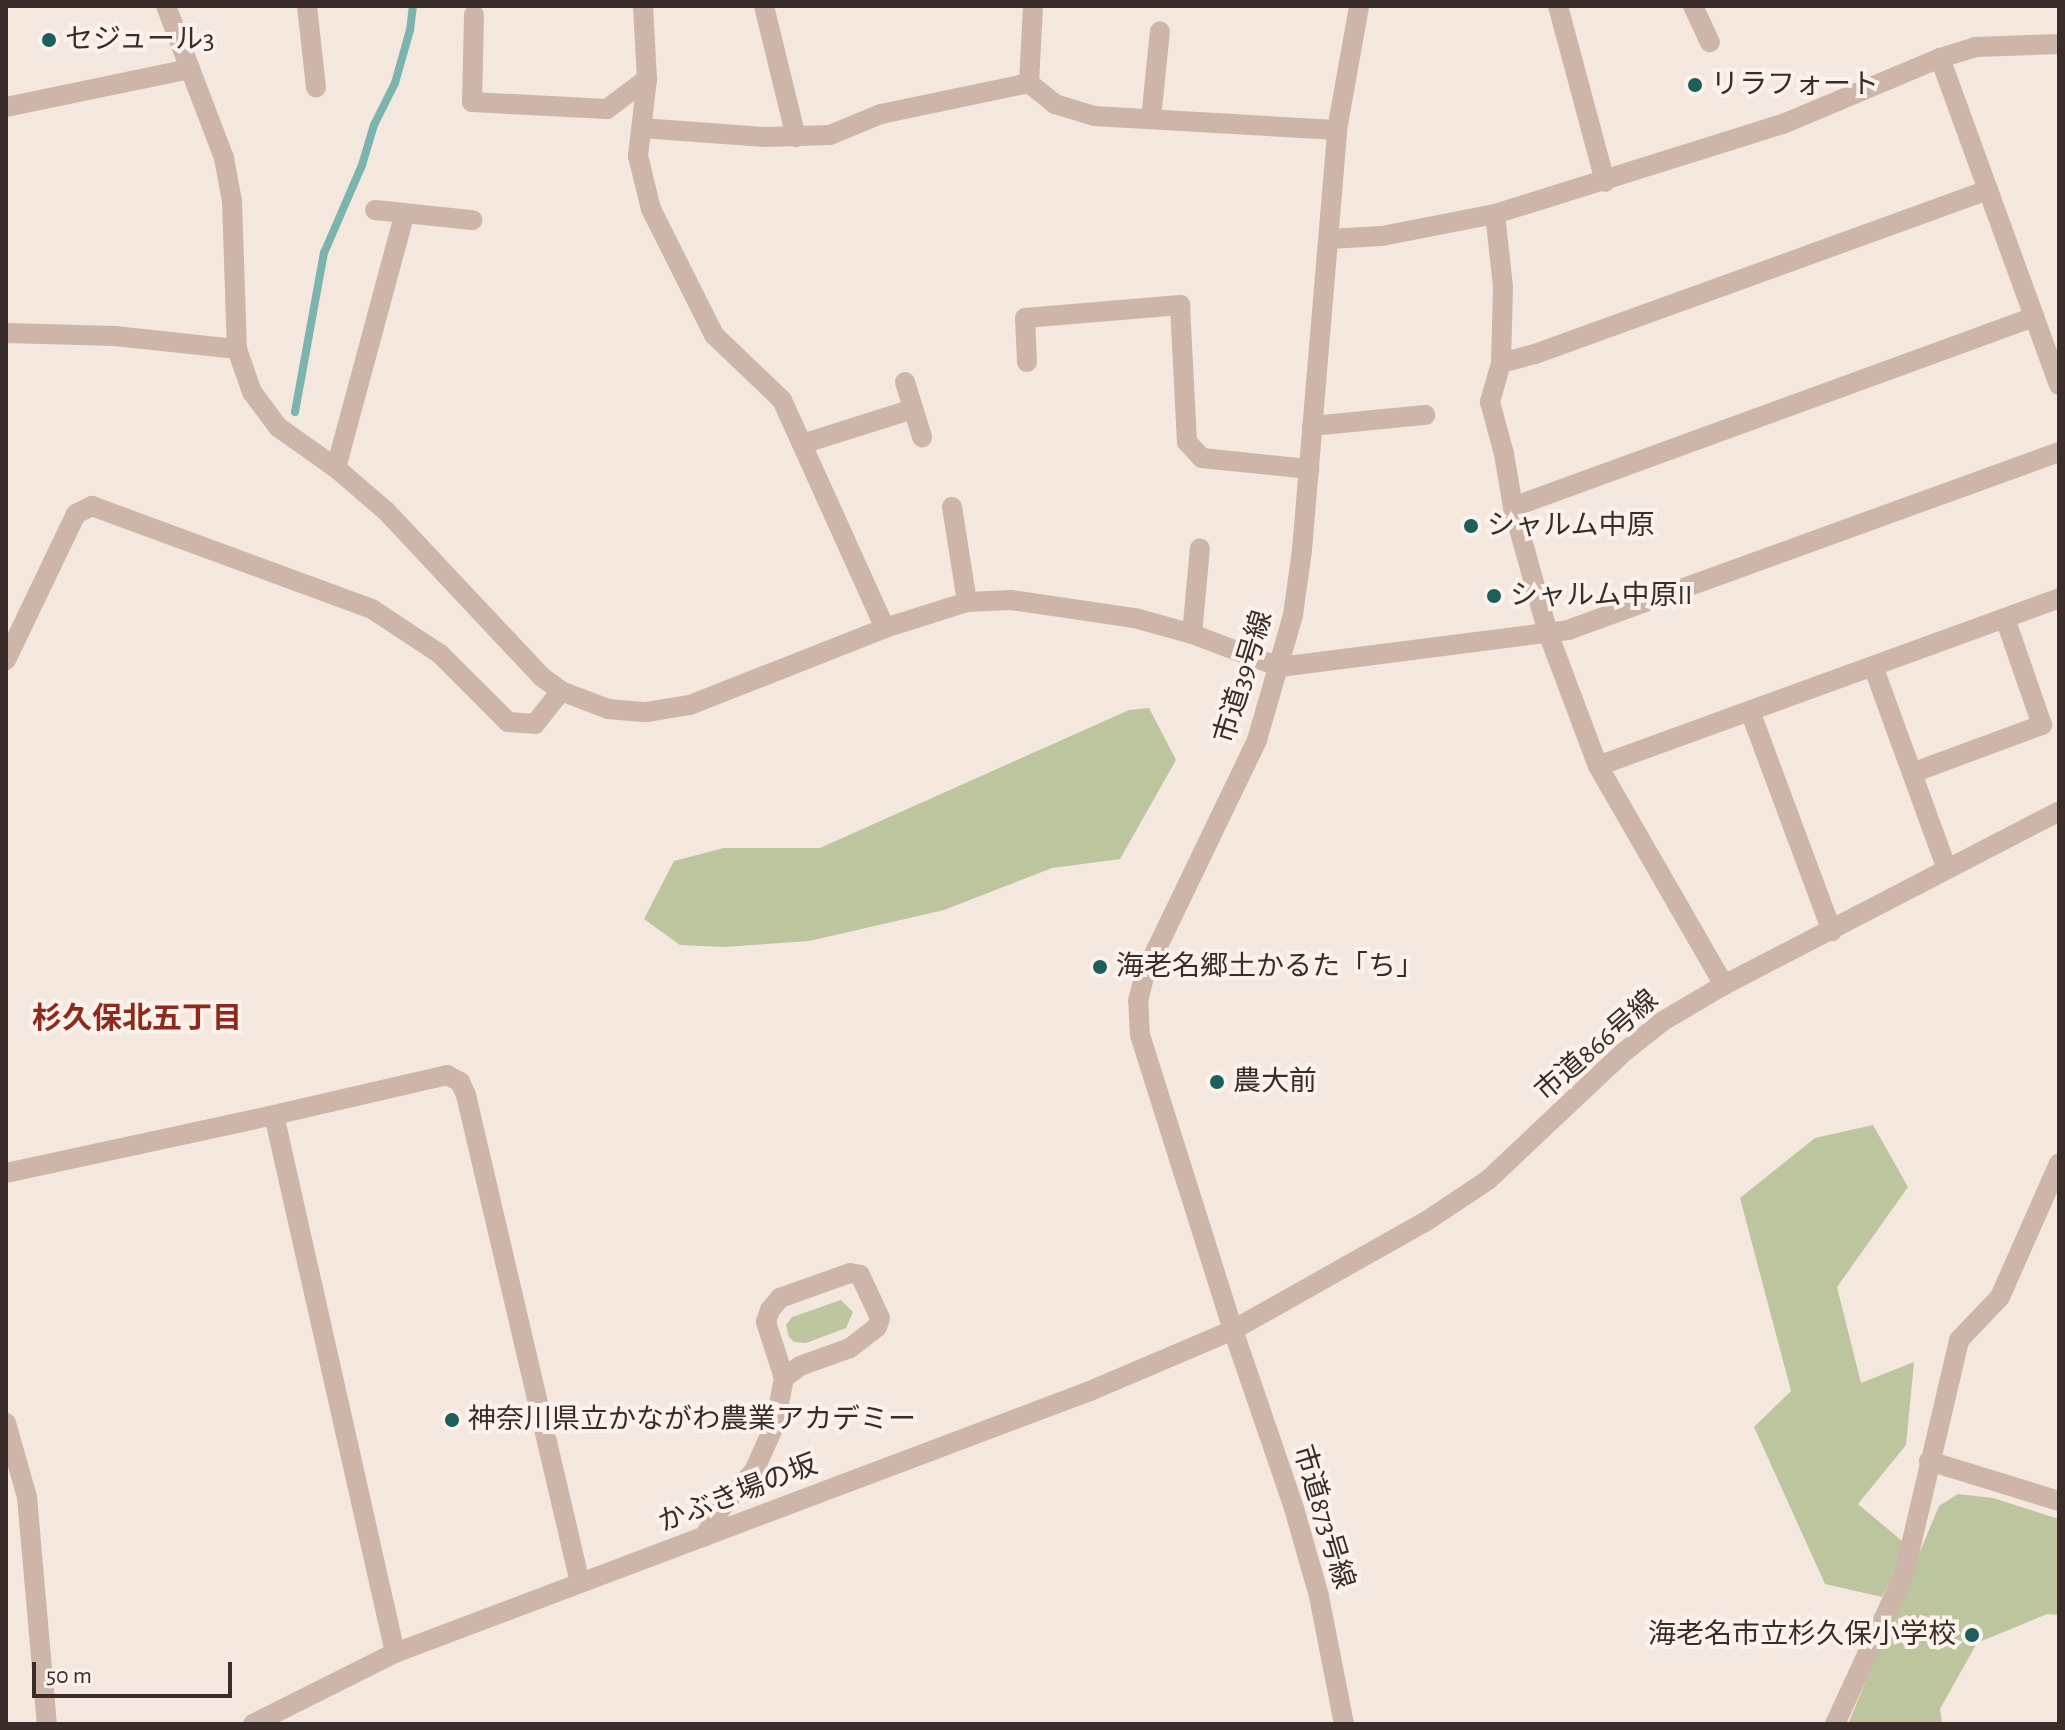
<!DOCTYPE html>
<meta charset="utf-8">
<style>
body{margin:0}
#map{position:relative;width:2065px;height:1730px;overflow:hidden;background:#f4e7de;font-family:"Alegreya Sans","Noto Sans JP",sans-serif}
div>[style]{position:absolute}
.green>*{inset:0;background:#bcc59d}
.stream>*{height:8px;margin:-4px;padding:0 4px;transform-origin:4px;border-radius:4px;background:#7bb3af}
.minor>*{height:20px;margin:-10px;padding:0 10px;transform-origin:10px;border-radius:10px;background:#cdb5a9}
.dots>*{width:22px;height:22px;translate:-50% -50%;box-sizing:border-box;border:4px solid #fbf2eb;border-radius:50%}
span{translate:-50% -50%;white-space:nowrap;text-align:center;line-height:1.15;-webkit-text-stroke:8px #fbf2eb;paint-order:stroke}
.poi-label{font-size:28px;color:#3a2d29}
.left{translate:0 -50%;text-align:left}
.right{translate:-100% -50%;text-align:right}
.street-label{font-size:28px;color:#3a2d29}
.neighbourhood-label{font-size:30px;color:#8e2a1d;font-weight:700}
.frame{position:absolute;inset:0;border:8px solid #3a2d29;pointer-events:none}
.scale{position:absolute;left:32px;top:1662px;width:200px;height:36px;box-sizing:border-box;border:4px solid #3a2d29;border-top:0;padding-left:10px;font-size:24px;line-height:28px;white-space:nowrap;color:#3a2d29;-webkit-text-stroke:6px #fbf2eb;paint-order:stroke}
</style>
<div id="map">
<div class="green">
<i style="clip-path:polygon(1149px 708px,1176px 760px,1120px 859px,1052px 868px,944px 910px,809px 941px,723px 947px,680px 945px,644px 919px,674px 861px,724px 848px,820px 848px,1129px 710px)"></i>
<i style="clip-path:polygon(1873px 1125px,1908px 1187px,1837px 1287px,1861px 1383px,1914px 1362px,1906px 1445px,1858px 1504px,1908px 1546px,1882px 1597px,1825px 1584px,1754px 1427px,1791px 1391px,1740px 1198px,1815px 1138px)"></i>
<i style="clip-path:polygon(841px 1300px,853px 1312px,846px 1328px,806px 1343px,794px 1342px,789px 1337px,786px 1325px,792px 1317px)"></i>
<i style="clip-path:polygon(1958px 1494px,1993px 1498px,2059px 1519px,2059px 1615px,2047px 1614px,1977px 1643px,1940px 1709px,1942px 1724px,1848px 1724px,1939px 1506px)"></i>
</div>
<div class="stream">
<i style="left:295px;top:412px;width:162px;rotate:-79.7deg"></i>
<i style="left:324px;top:253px;width:96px;rotate:-66.6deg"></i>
<i style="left:362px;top:165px;width:42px;rotate:-73.3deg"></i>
<i style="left:374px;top:125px;width:47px;rotate:-63.4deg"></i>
<i style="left:395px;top:83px;width:55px;rotate:-74.2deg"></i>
<i style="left:410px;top:30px;width:24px;rotate:-83deg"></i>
</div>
<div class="minor">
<i style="left:166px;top:6px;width:163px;rotate:69.1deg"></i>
<i style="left:224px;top:158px;width:44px;rotate:79.5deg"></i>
<i style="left:232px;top:201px;width:148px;rotate:88.1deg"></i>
<i style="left:237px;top:349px;width:46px;rotate:70.8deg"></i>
<i style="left:252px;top:392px;width:44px;rotate:53.4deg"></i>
<i style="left:278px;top:427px;width:71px;rotate:35.3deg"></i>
<i style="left:336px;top:468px;width:66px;rotate:40.7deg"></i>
<i style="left:386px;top:511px;width:228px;rotate:46.8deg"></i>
<i style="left:542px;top:677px;width:24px;rotate:36deg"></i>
<i style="left:561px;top:691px;width:50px;rotate:21deg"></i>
<i style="left:608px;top:709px;width:38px;rotate:5deg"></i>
<i style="left:646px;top:712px;width:45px;rotate:-9deg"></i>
<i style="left:690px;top:705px;width:210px;rotate:-21.5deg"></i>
<i style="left:885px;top:628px;width:86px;rotate:-17.6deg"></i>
<i style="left:967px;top:602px;width:44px;rotate:-2.6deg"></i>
<i style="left:1011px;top:600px;width:125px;rotate:8.3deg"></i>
<i style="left:1135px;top:618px;width:59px;rotate:15.7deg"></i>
<i style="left:1192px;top:634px;width:94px;rotate:20.6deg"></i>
<i style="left:1280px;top:667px;width:290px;rotate:-7.3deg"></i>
<i style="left:1568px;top:630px;width:522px;rotate:-19.93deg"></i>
<i style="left:307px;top:6px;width:82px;rotate:83.7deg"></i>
<i style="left:643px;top:6px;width:73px;rotate:86.9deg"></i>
<i style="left:647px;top:79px;width:78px;rotate:96.7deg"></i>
<i style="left:638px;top:156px;width:55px;rotate:76.2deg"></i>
<i style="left:651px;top:209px;width:141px;rotate:63.4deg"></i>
<i style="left:714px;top:335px;width:94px;rotate:43.7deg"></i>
<i style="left:782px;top:400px;width:250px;rotate:65.7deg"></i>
<i style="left:764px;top:6px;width:135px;rotate:76.3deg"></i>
<i style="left:1558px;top:6px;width:182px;rotate:75deg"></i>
<i style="left:1693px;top:6px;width:40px;rotate:65deg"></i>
<i style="left:474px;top:15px;width:87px;rotate:91.3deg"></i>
<i style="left:472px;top:102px;width:135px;rotate:3deg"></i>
<i style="left:607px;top:109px;width:50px;rotate:-36.9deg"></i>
<i style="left:1940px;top:58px;width:348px;rotate:70deg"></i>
<i style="left:1029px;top:83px;width:77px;rotate:-87deg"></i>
<i style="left:6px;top:107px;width:188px;rotate:-11.7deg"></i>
<i style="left:1151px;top:119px;width:88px;rotate:-84.2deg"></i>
<i style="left:642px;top:128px;width:124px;rotate:4.2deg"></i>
<i style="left:766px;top:137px;width:64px;rotate:-1.8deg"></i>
<i style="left:830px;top:135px;width:55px;rotate:-22.4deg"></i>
<i style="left:881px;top:114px;width:151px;rotate:-11.8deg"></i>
<i style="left:1029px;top:83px;width:33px;rotate:39deg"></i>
<i style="left:1055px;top:104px;width:41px;rotate:17.1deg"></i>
<i style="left:1094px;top:116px;width:243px;rotate:3.3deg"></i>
<i style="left:375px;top:210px;width:98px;rotate:5.9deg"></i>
<i style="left:1495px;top:214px;width:73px;rotate:83.7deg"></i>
<i style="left:1503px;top:287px;width:76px;rotate:91.5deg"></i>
<i style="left:1501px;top:363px;width:41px;rotate:105.8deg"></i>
<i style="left:1490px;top:402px;width:54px;rotate:74.9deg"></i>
<i style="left:1504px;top:454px;width:54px;rotate:80.4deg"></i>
<i style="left:1513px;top:507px;width:131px;rotate:74.5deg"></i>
<i style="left:1548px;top:633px;width:142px;rotate:69.4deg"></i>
<i style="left:1598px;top:766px;width:253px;rotate:60.1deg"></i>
<i style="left:1329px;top:239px;width:53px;rotate:-3.2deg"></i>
<i style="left:1382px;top:236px;width:115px;rotate:-11deg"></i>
<i style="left:1495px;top:214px;width:302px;rotate:-17.4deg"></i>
<i style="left:1783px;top:124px;width:170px;rotate:-22.8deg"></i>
<i style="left:1940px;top:58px;width:38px;rotate:-17deg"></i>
<i style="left:1976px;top:47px;width:83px;rotate:-2.1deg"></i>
<i style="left:6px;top:333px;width:109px;rotate:1.6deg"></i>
<i style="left:115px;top:336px;width:123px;rotate:6.1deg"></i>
<i style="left:1027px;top:362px;width:44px;rotate:-92.6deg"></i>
<i style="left:1025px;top:318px;width:156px;rotate:-4.8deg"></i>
<i style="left:1180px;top:305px;width:137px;rotate:87.1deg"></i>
<i style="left:1187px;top:442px;width:22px;rotate:47deg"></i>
<i style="left:1202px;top:458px;width:108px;rotate:5.9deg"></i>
<i style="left:1501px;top:363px;width:35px;rotate:-15deg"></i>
<i style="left:1535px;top:354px;width:482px;rotate:-19.9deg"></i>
<i style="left:905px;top:382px;width:58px;rotate:72.8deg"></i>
<i style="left:1312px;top:426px;width:114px;rotate:-5.6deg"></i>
<i style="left:802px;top:444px;width:116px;rotate:-17.5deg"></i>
<i style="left:336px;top:468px;width:264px;rotate:-74.9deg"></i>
<i style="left:952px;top:507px;width:96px;rotate:81deg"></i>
<i style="left:1513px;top:507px;width:555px;rotate:-20.04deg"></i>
<i style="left:1192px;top:634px;width:86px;rotate:-84.7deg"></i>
<i style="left:6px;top:660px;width:162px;rotate:-64.4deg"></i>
<i style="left:76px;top:514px;width:18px;rotate:-27deg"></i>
<i style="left:92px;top:506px;width:298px;rotate:20.2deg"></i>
<i style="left:372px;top:609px;width:82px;rotate:33.5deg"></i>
<i style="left:440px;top:654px;width:96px;rotate:45deg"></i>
<i style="left:508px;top:722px;width:27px;rotate:4deg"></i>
<i style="left:535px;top:724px;width:42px;rotate:-51.8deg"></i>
<i style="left:1873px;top:666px;width:216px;rotate:70deg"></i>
<i style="left:1750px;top:711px;width:235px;rotate:69.6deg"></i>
<i style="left:1598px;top:766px;width:491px;rotate:-20deg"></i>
<i style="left:1912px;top:773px;width:139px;rotate:-20.3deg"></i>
<i style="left:2042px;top:725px;width:113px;rotate:-109.1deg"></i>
<i style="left:274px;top:1115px;width:178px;rotate:-13deg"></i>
<i style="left:447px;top:1075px;width:15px;rotate:28deg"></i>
<i style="left:460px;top:1082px;width:14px;rotate:65deg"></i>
<i style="left:466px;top:1095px;width:501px;rotate:76.85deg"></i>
<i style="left:6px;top:1173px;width:274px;rotate:-12.2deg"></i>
<i style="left:274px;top:1115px;width:551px;rotate:77.32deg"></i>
<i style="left:6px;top:1423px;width:77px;rotate:74.2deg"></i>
<i style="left:27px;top:1497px;width:228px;rotate:85deg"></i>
<i style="left:1929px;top:1461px;width:136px;rotate:17.1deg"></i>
<i style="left:704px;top:1537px;width:35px;rotate:-59deg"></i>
<i style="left:722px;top:1507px;width:48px;rotate:-48.4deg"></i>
<i style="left:754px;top:1471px;width:51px;rotate:-65.9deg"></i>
<i style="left:775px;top:1424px;width:47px;rotate:-78.9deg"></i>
<i style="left:784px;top:1378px;width:59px;rotate:-107.8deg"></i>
<i style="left:766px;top:1322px;width:13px;rotate:-72deg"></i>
<i style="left:770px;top:1310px;width:16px;rotate:-50deg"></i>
<i style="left:780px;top:1298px;width:74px;rotate:-19.7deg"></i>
<i style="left:850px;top:1273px;width:10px;rotate:11deg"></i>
<i style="left:860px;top:1275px;width:47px;rotate:65.1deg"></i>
<i style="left:880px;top:1318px;width:9px;rotate:108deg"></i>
<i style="left:877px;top:1327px;width:34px;rotate:142deg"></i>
<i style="left:850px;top:1348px;width:53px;rotate:160.2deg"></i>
<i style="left:800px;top:1366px;width:20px;rotate:143deg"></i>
<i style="left:253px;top:1724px;width:159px;rotate:-26.6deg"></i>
<i style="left:395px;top:1653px;width:743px;rotate:-20.66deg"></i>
<i style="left:1090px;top:1391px;width:155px;rotate:-23.1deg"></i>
<i style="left:1233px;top:1330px;width:220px;rotate:-29.4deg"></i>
<i style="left:1425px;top:1222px;width:76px;rotate:-33.7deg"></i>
<i style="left:1488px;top:1180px;width:187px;rotate:-43.3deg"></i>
<i style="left:1624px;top:1052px;width:50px;rotate:-38.5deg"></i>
<i style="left:1663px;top:1021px;width:71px;rotate:-30.5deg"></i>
<i style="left:1724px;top:985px;width:377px;rotate:-27.4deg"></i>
<i style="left:1344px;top:1724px;width:130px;rotate:-101.1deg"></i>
<i style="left:1319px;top:1596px;width:91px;rotate:-105.9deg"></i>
<i style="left:1294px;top:1508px;width:188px;rotate:-108.9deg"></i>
<i style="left:1233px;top:1330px;width:309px;rotate:-107.5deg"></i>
<i style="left:1140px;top:1035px;width:34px;rotate:-93deg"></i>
<i style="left:1138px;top:1001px;width:29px;rotate:-76deg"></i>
<i style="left:1145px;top:973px;width:259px;rotate:-64.3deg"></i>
<i style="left:1257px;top:740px;width:130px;rotate:-73.9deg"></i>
<i style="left:1293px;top:615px;width:66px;rotate:-82.1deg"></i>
<i style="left:1302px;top:550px;width:421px;rotate:-85.2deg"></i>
<i style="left:1337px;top:130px;width:126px;rotate:-79.9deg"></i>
<i style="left:1835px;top:1724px;width:164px;rotate:-65.2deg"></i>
<i style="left:1904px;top:1575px;width:241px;rotate:-76.8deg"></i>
<i style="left:1959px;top:1340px;width:59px;rotate:-46.4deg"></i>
<i style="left:2000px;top:1297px;width:146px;rotate:-66.2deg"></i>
</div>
<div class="dots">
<i style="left:49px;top:40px;background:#1c5f5b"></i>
<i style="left:1695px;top:85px;background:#1c5f5b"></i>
<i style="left:1471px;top:526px;background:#1c5f5b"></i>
<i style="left:1494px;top:596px;background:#1c5f5b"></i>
<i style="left:1100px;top:967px;background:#1c5f5b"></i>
<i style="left:1217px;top:1082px;background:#1c5f5b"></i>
<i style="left:452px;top:1420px;background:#1c5f5b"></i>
<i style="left:1972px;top:1635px;background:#1c5f5b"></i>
</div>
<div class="poi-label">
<span class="left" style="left:65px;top:40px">セジュール3</span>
<span class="left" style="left:1711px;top:85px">リラフォート</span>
<span class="left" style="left:1487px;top:526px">シャルム中原</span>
<span class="left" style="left:1510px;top:596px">シャルム中原II</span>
<span class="left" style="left:1116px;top:967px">海老名郷土かるた「ち」</span>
<span class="left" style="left:1233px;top:1082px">農大前</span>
<span class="left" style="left:468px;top:1420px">神奈川県立かながわ農業アカデミー</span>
<span class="right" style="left:1956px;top:1635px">海老名市立杉久保小学校</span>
</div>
<div class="street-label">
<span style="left:1244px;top:677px;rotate:-73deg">市道39号線</span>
<span style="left:1597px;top:1046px;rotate:-41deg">市道866号線</span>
<span style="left:738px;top:1494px;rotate:-21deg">かぶき場の坂</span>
<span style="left:1323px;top:1517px;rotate:73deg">市道873号線</span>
</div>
<div class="neighbourhood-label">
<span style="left:137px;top:1019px">杉久保北五丁目</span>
</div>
<div class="frame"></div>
<div class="scale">50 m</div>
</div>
